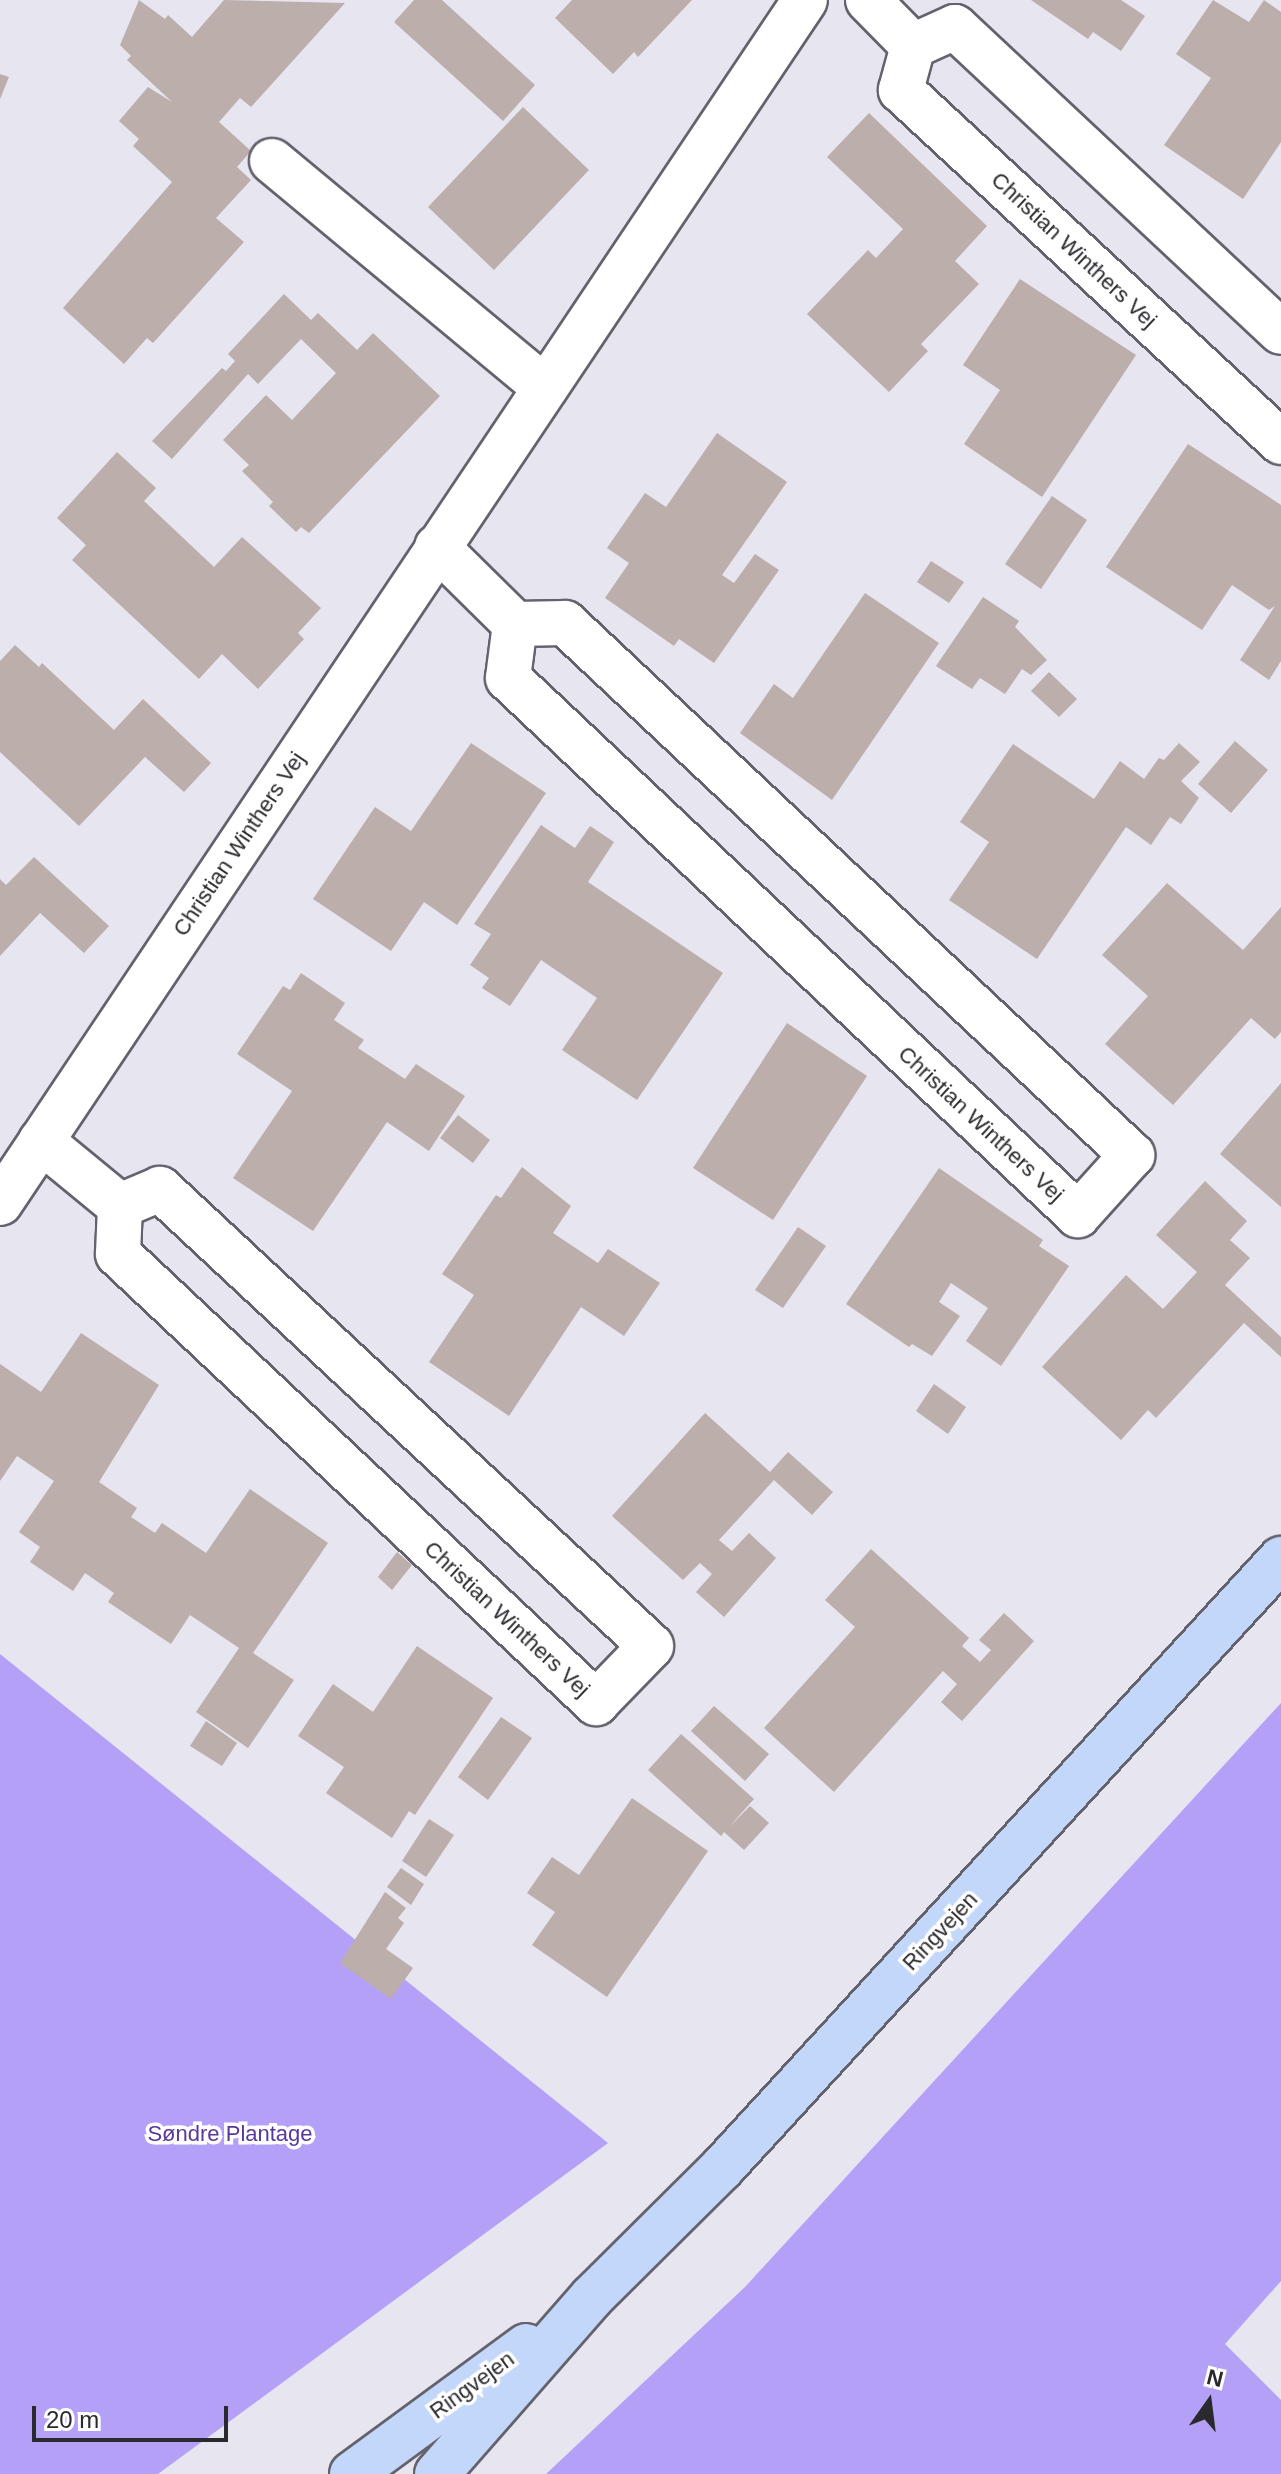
<!DOCTYPE html>
<meta charset="utf-8">
<style>
body{margin:0}
#map{position:relative;width:1281px;height:2474px;overflow:hidden;background:#e7e5f0;font-family:Helvetica,sans-serif}
div>[style]{position:absolute}
.forest>*{inset:0;background:#b5a0f7}
.building>*{inset:0;background:#bbaeab}
.roads{filter:drop-shadow(2px 0 #64626c) drop-shadow(-2px 0 #64626c) drop-shadow(0 2px #64626c) drop-shadow(0 -2px #64626c)}
.minor>*{height:44px;margin:-22px;padding:0 22px;transform-origin:22px;border-radius:22px;background:#fff}
.major>*{height:44px;margin:-22px;padding:0 22px;transform-origin:22px;border-radius:22px;background:#c3d7fa}
span{translate:-50% -50%;white-space:nowrap;text-align:center;line-height:1.15;-webkit-text-stroke:7px #fff;paint-order:stroke}
.street-label{font-size:22px;color:#2a2a2e}
.park-label{font-size:22px;color:#59389b}
.north{position:absolute;left:1169px;top:2362px;width:80px;height:80px;-webkit-text-stroke:6px #fff;paint-order:stroke;rotate:14deg;font-size:22px;font-weight:700;line-height:32px;text-align:center;color:#2a2a2e}
.north::after{content:'';display:block;margin:auto;width:28px;height:36px;background:#2a2a2e;clip-path:polygon(50% 0,100% 100%,50% 72%,0 100%)}
.scale{position:absolute;left:32px;top:2406px;width:196px;height:36px;box-sizing:border-box;border:4px solid #2a2a2e;border-top:0;padding-left:10px;font-size:24px;line-height:28px;white-space:nowrap;color:#2a2a2e;-webkit-text-stroke:6px #fff;paint-order:stroke}
</style>
<div id="map">
<div class="forest">
<i style="clip-path:polygon(0 1654px,608px 2143px,158px 2474px,0 2474px)"></i>
<i style="clip-path:polygon(1281px 1703px,1281px 2281px,1225px 2344px,1281px 2400px,1281px 2474px,546px 2474px,745px 2287px)"></i>
</div>
<div class="building">
<i style="clip-path:polygon(139px 0,165px 19px,168px 15px,192px 37px,224px 0,345px 3px,251px 107px,240px 98px,219px 122px,251px 151px,237px 167px,251px 180px,216px 218px,244px 242px,153px 343px,147px 338px,124px 364px,63px 308px,172px 182px,133px 146px,139px 139px,119px 121px,148px 87px,172px 102px,127px 60px,131px 56px,120px 45px)"></i>
<i style="clip-path:polygon(414px 0,442px 0,535px 85px,503px 121px,394px 22px)"></i>
<i style="clip-path:polygon(572px 0,692px 0,638px 57px,634px 52px,613px 74px,555px 18px)"></i>
<i style="clip-path:polygon(1031px 0,1121px 0,1145px 16px,1121px 51px,1093px 32px,1088px 39px)"></i>
<i style="clip-path:polygon(1213px 0,1249px 22px,1264px 0,1281px 12px,1281px 142px,1243px 199px,1164px 145px,1211px 78px,1176px 54px)"></i>
<i style="clip-path:polygon(0 74px,9px 77px,0 99px)"></i>
<i style="clip-path:polygon(523px 107px,589px 170px,494px 270px,428px 207px)"></i>
<i style="clip-path:polygon(869px 113px,987px 226px,955px 261px,979px 284px,921px 344px,928px 351px,889px 392px,807px 314px,868px 250px,876px 258px,903px 229px,827px 157px)"></i>
<i style="clip-path:polygon(1020px 279px,1136px 355px,1042px 497px,964px 444px,1000px 390px,963px 365px)"></i>
<i style="clip-path:polygon(284px 294px,311px 320px,318px 313px,357px 350px,373px 333px,440px 396px,309px 533px,301px 527px,296px 532px,269px 506px,273px 502px,242px 471px,249px 465px,223px 440px,266px 395px,292px 420px,336px 373px,301px 339px,258px 384px,248px 374px,172px 459px,152px 441px,222px 368px,226px 371px,235px 361px,228px 354px)"></i>
<i style="clip-path:polygon(717px 433px,787px 482px,722px 575px,734px 583px,755px 554px,779px 570px,714px 663px,679px 639px,674px 646px,605px 598px,629px 563px,607px 548px,645px 493px,666px 507px)"></i>
<i style="clip-path:polygon(1188px 444px,1281px 505px,1281px 661px,1269px 680px,1240px 660px,1275px 606px,1269px 610px,1232px 585px,1202px 630px,1106px 567px)"></i>
<i style="clip-path:polygon(117px 452px,156px 488px,144px 501px,214px 567px,242px 537px,321px 608px,298px 633px,304px 639px,258px 689px,222px 654px,199px 679px,72px 560px,86px 545px,57px 518px)"></i>
<i style="clip-path:polygon(1052px 496px,1087px 520px,1041px 589px,1005px 564px)"></i>
<i style="clip-path:polygon(931px 561px,964px 582px,949px 603px,917px 582px)"></i>
<i style="clip-path:polygon(865px 593px,939px 643px,832px 800px,740px 733px,774px 684px,793px 698px)"></i>
<i style="clip-path:polygon(983px 597px,1019px 621px,1015px 627px,1047px 660px,1031px 675px,1022px 669px,1005px 694px,980px 678px,972px 689px,936px 666px)"></i>
<i style="clip-path:polygon(15px 645px,39px 667px,42px 663px,114px 730px,143px 699px,211px 763px,184px 792px,145px 757px,79px 826px,0 752px,0 661px)"></i>
<i style="clip-path:polygon(1049px 672px,1077px 699px,1059px 717px,1031px 691px)"></i>
<i style="clip-path:polygon(1235px 741px,1268px 770px,1231px 813px,1198px 784px)"></i>
<i style="clip-path:polygon(471px 743px,546px 793px,457px 925px,424px 902px,391px 951px,313px 899px,375px 807px,411px 831px)"></i>
<i style="clip-path:polygon(1179px 743px,1200px 762px,1181px 781px,1199px 798px,1181px 824px,1170px 817px,1151px 845px,1126px 827px,1037px 959px,949px 900px,989px 842px,960px 822px,1013px 744px,1094px 799px,1120px 761px,1144px 779px,1159px 758px,1164px 760px)"></i>
<i style="clip-path:polygon(541px 825px,575px 848px,590px 826px,614px 842px,588px 882px,723px 973px,637px 1100px,562px 1050px,597px 998px,541px 960px,510px 1006px,482px 988px,489px 978px,470px 965px,491px 934px,474px 924px)"></i>
<i style="clip-path:polygon(34px 857px,109px 926px,84px 953px,40px 913px,0 956px,0 879px,6px 885px)"></i>
<i style="clip-path:polygon(1167px 883px,1243px 950px,1281px 907px,1281px 1032px,1275px 1039px,1251px 1018px,1173px 1105px,1105px 1044px,1148px 996px,1102px 955px)"></i>
<i style="clip-path:polygon(301px 973px,345px 1003px,334px 1020px,364px 1040px,358px 1048px,405px 1079px,416px 1064px,465px 1096px,429px 1151px,387px 1122px,313px 1231px,233px 1178px,292px 1091px,237px 1054px,283px 986px,290px 990px)"></i>
<i style="clip-path:polygon(787px 1023px,867px 1076px,773px 1220px,693px 1168px)"></i>
<i style="clip-path:polygon(1281px 1083px,1281px 1207px,1220px 1154px)"></i>
<i style="clip-path:polygon(458px 1115px,490px 1140px,473px 1163px,440px 1138px)"></i>
<i style="clip-path:polygon(522px 1167px,571px 1206px,553px 1233px,598px 1263px,608px 1249px,660px 1283px,624px 1336px,581px 1307px,509px 1416px,429px 1362px,474px 1295px,442px 1274px,496px 1195px,501px 1198px)"></i>
<i style="clip-path:polygon(939px 1168px,1043px 1240px,1039px 1246px,1069px 1266px,1001px 1366px,966px 1341px,988px 1308px,951px 1283px,939px 1302px,960px 1316px,932px 1356px,912px 1344px,909px 1347px,846px 1304px)"></i>
<i style="clip-path:polygon(1205px 1181px,1247px 1221px,1230px 1240px,1250px 1258px,1225px 1285px,1281px 1337px,1281px 1357px,1244px 1323px,1156px 1418px,1148px 1410px,1121px 1440px,1042px 1367px,1126px 1275px,1163px 1309px,1197px 1272px,1156px 1235px)"></i>
<i style="clip-path:polygon(798px 1227px,826px 1246px,783px 1308px,755px 1290px)"></i>
<i style="clip-path:polygon(81px 1333px,159px 1385px,99px 1482px,137px 1508px,131px 1517px,155px 1533px,162px 1523px,206px 1553px,250px 1489px,328px 1543px,253px 1653px,294px 1680px,248px 1748px,196px 1712px,239px 1648px,190px 1615px,171px 1644px,108px 1602px,114px 1593px,85px 1573px,73px 1591px,30px 1562px,40px 1547px,19px 1532px,54px 1481px,17px 1456px,0 1481px,0 1364px,41px 1392px)"></i>
<i style="clip-path:polygon(934px 1384px,966px 1407px,948px 1434px,916px 1411px)"></i>
<i style="clip-path:polygon(705px 1413px,770px 1472px,788px 1452px,833px 1492px,812px 1515px,774px 1480px,719px 1540px,732px 1551px,749px 1533px,776px 1558px,724px 1617px,696px 1592px,712px 1574px,700px 1563px,683px 1580px,612px 1516px)"></i>
<i style="clip-path:polygon(871px 1549px,969px 1638px,962px 1646px,980px 1662px,991px 1650px,979px 1640px,1004px 1613px,1034px 1641px,962px 1721px,941px 1702px,957px 1684px,943px 1671px,834px 1792px,764px 1728px,855px 1627px,825px 1600px)"></i>
<i style="clip-path:polygon(397px 1552px,412px 1565px,392px 1590px,378px 1577px)"></i>
<i style="clip-path:polygon(417px 1646px,493px 1698px,415px 1815px,409px 1811px,392px 1838px,326px 1793px,344px 1767px,298px 1736px,333px 1684px,373px 1712px)"></i>
<i style="clip-path:polygon(714px 1706px,769px 1754px,745px 1781px,691px 1731px)"></i>
<i style="clip-path:polygon(501px 1717px,532px 1738px,488px 1800px,458px 1777px)"></i>
<i style="clip-path:polygon(206px 1721px,237px 1743px,222px 1766px,190px 1746px)"></i>
<i style="clip-path:polygon(681px 1734px,754px 1799px,729px 1827px,750px 1806px,769px 1823px,744px 1850px,724px 1832px,721px 1836px,648px 1770px)"></i>
<i style="clip-path:polygon(632px 1798px,708px 1851px,607px 1997px,532px 1945px,555px 1912px,527px 1893px,552px 1857px,579px 1875px)"></i>
<i style="clip-path:polygon(429px 1819px,454px 1835px,426px 1877px,402px 1861px)"></i>
<i style="clip-path:polygon(401px 1868px,424px 1884px,411px 1905px,387px 1887px)"></i>
<i style="clip-path:polygon(385px 1892px,406px 1908px,398px 1918px,404px 1923px,386px 1949px,413px 1968px,391px 1999px,340px 1963px)"></i>
</div>
<div class="roads">
<div class="minor">
<i style="left:868px;top:0;width:64px;rotate:45.6deg"></i>
<i style="left:913px;top:46px;width:46px;rotate:105.3deg"></i>
<i style="left:901px;top:90px;width:518px;rotate:42.81deg"></i>
<i style="left:913px;top:46px;width:46px;rotate:-24.3deg"></i>
<i style="left:955px;top:27px;width:446px;rotate:43.1deg"></i>
<i style="left:272px;top:161px;width:355px;rotate:39.7deg"></i>
<i style="left:437px;top:547px;width:110px;rotate:44.6deg"></i>
<i style="left:515px;top:624px;width:50px;rotate:-1.1deg"></i>
<i style="left:565px;top:623px;width:778px;rotate:43.18deg"></i>
<i style="left:1132px;top:1155px;width:81px;rotate:132deg"></i>
<i style="left:1078px;top:1215px;width:783px;rotate:-136.71deg"></i>
<i style="left:508px;top:678px;width:54px;rotate:-82.6deg"></i>
<i style="left:41px;top:1141px;width:102px;rotate:39.4deg"></i>
<i style="left:120px;top:1206px;width:48px;rotate:92.4deg"></i>
<i style="left:118px;top:1254px;width:656px;rotate:43.21deg"></i>
<i style="left:596px;top:1703px;width:79px;rotate:-46deg"></i>
<i style="left:651px;top:1646px;width:671px;rotate:-137.05deg"></i>
<i style="left:160px;top:1189px;width:43px;rotate:157deg"></i>
<i style="left:0;top:1203px;width:1447px;rotate:-56.21deg"></i>
</div>
<div class="major">
<i style="left:352px;top:2474px;width:216px;rotate:-36.3deg"></i>
<i style="left:437px;top:2474px;width:235px;rotate:-48.8deg"></i>
<i style="left:592px;top:2297px;width:183px;rotate:-44.8deg"></i>
<i style="left:722px;top:2168px;width:827px;rotate:-47.45deg"></i>
</div>
</div>
<div class="street-label">
<span style="left:1074px;top:250px;rotate:43deg">Christian Winthers Vej</span>
<span style="left:239px;top:844px;rotate:-56deg">Christian Winthers Vej</span>
<span style="left:981px;top:1124px;rotate:43deg">Christian Winthers Vej</span>
<span style="left:507px;top:1619px;rotate:43deg">Christian Winthers Vej</span>
<span style="left:940px;top:1931px;rotate:-47deg">Ringvejen</span>
<span style="left:472px;top:2385px;rotate:-36deg">Ringvejen</span>
</div>
<div class="park-label">
<span style="left:230px;top:2134px">Søndre Plantage</span>
</div>
<div class="north">N</div>
<div class="scale">20 m</div>
</div>
